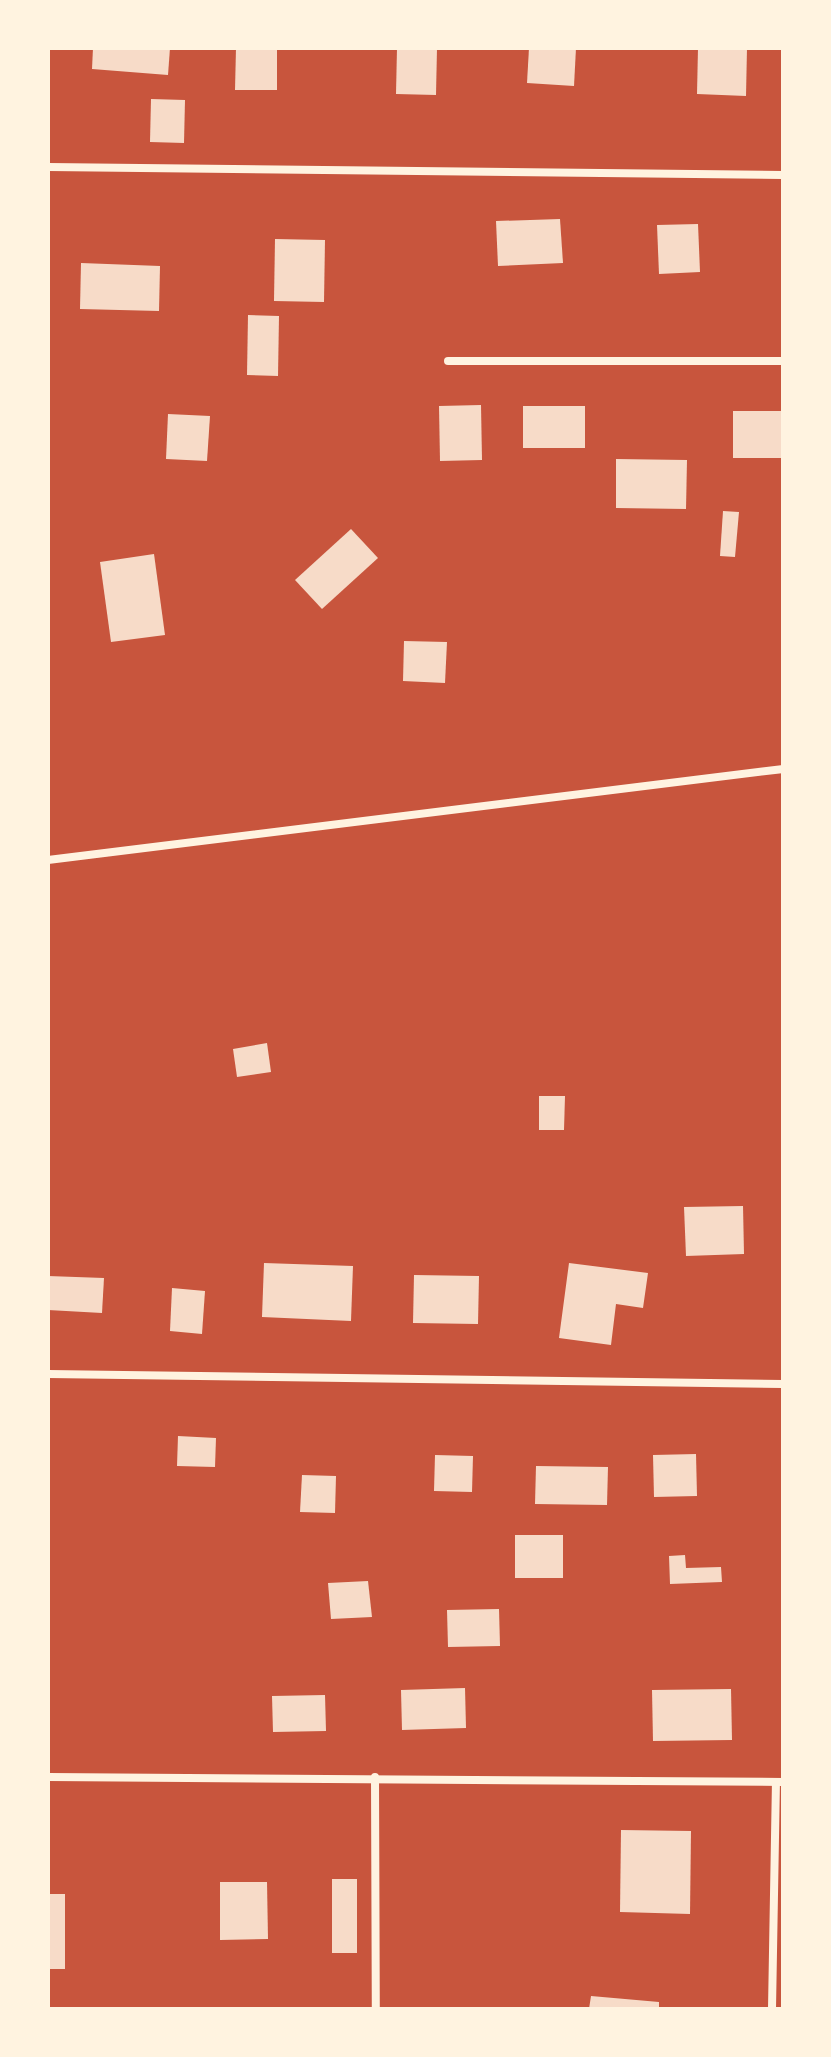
<!DOCTYPE html>
<style>
body{margin:0}
#map{position:relative;width:831px;height:2057px;overflow:hidden;background:#c8553d;font-family:"Fira Sans",sans-serif}
div>[style]{position:absolute}
.building>*{inset:0;background:#f7dbc8}
.minor>*{height:8px;margin:-4px;padding:0 4px;transform-origin:4px;border-radius:4px;background:#fff3e0}
span{translate:-50% -50%;white-space:nowrap;text-align:center;line-height:1.15;-webkit-text-stroke:8px #fff3e0;paint-order:stroke}
.frame{position:absolute;inset:0;border:50px solid #fff3e0;pointer-events:none}
</style>
<div id="map">
<div class="building">
<i style="clip-path:polygon(93px 48px,170px 48px,168px 75px,92px 69px)"></i>
<i style="clip-path:polygon(236px 48px,277px 48px,277px 90px,235px 90px)"></i>
<i style="clip-path:polygon(397px 48px,437px 48px,436px 95px,396px 94px)"></i>
<i style="clip-path:polygon(529px 48px,576px 48px,574px 86px,527px 83px)"></i>
<i style="clip-path:polygon(698px 48px,747px 48px,746px 96px,697px 94px)"></i>
<i style="clip-path:polygon(151px 99px,185px 100px,184px 143px,150px 142px)"></i>
<i style="clip-path:polygon(560px 219px,563px 263px,498px 266px,496px 221px)"></i>
<i style="clip-path:polygon(698px 224px,700px 272px,659px 274px,657px 225px)"></i>
<i style="clip-path:polygon(275px 239px,325px 240px,324px 302px,274px 301px)"></i>
<i style="clip-path:polygon(81px 263px,160px 266px,159px 311px,80px 309px)"></i>
<i style="clip-path:polygon(248px 315px,279px 316px,278px 376px,247px 375px)"></i>
<i style="clip-path:polygon(481px 405px,482px 460px,440px 461px,439px 406px)"></i>
<i style="clip-path:polygon(523px 406px,585px 406px,585px 448px,523px 448px)"></i>
<i style="clip-path:polygon(733px 411px,783px 411px,783px 458px,733px 458px)"></i>
<i style="clip-path:polygon(168px 414px,210px 416px,207px 461px,166px 459px)"></i>
<i style="clip-path:polygon(616px 459px,687px 460px,686px 509px,616px 508px)"></i>
<i style="clip-path:polygon(723px 511px,739px 512px,735px 557px,720px 556px)"></i>
<i style="clip-path:polygon(351px 529px,378px 558px,322px 609px,295px 580px)"></i>
<i style="clip-path:polygon(154px 554px,165px 635px,111px 642px,100px 562px)"></i>
<i style="clip-path:polygon(404px 641px,447px 642px,445px 683px,403px 681px)"></i>
<i style="clip-path:polygon(267px 1043px,271px 1072px,237px 1077px,233px 1049px)"></i>
<i style="clip-path:polygon(539px 1096px,565px 1096px,564px 1130px,539px 1130px)"></i>
<i style="clip-path:polygon(743px 1206px,744px 1254px,686px 1256px,684px 1207px)"></i>
<i style="clip-path:polygon(264px 1263px,353px 1266px,351px 1321px,262px 1317px)"></i>
<i style="clip-path:polygon(569px 1263px,648px 1273px,643px 1308px,616px 1304px,611px 1345px,559px 1338px)"></i>
<i style="clip-path:polygon(414px 1275px,479px 1276px,478px 1324px,413px 1323px)"></i>
<i style="clip-path:polygon(48px 1276px,104px 1278px,102px 1313px,48px 1310px)"></i>
<i style="clip-path:polygon(172px 1288px,205px 1291px,202px 1334px,170px 1331px)"></i>
<i style="clip-path:polygon(178px 1436px,216px 1438px,215px 1467px,177px 1466px)"></i>
<i style="clip-path:polygon(696px 1454px,697px 1496px,654px 1497px,653px 1455px)"></i>
<i style="clip-path:polygon(435px 1455px,473px 1456px,472px 1492px,434px 1491px)"></i>
<i style="clip-path:polygon(536px 1466px,608px 1467px,607px 1505px,535px 1504px)"></i>
<i style="clip-path:polygon(302px 1475px,336px 1476px,335px 1513px,300px 1512px)"></i>
<i style="clip-path:polygon(515px 1535px,563px 1535px,563px 1578px,515px 1578px)"></i>
<i style="clip-path:polygon(685px 1555px,686px 1568px,721px 1567px,722px 1582px,670px 1584px,669px 1556px)"></i>
<i style="clip-path:polygon(368px 1581px,372px 1617px,331px 1619px,328px 1583px)"></i>
<i style="clip-path:polygon(499px 1609px,500px 1646px,448px 1647px,447px 1610px)"></i>
<i style="clip-path:polygon(465px 1688px,466px 1728px,402px 1730px,401px 1690px)"></i>
<i style="clip-path:polygon(731px 1689px,732px 1740px,653px 1741px,652px 1690px)"></i>
<i style="clip-path:polygon(325px 1695px,326px 1731px,273px 1732px,272px 1696px)"></i>
<i style="clip-path:polygon(621px 1830px,691px 1831px,690px 1914px,620px 1912px)"></i>
<i style="clip-path:polygon(332px 1879px,357px 1879px,357px 1953px,332px 1953px)"></i>
<i style="clip-path:polygon(220px 1882px,267px 1882px,268px 1939px,220px 1940px)"></i>
<i style="clip-path:polygon(48px 1894px,65px 1894px,65px 1969px,48px 1969px)"></i>
<i style="clip-path:polygon(591px 1996px,659px 2002px,659px 2009px,589px 2009px)"></i>
</div>
<div class="minor">
<i style="left:48px;top:167px;width:735px;rotate:0.62deg"></i>
<i style="left:448px;top:361px;width:335px"></i>
<i style="left:48px;top:860px;width:741px;rotate:-7.06deg"></i>
<i style="left:48px;top:1374px;width:735px;rotate:0.78deg"></i>
<i style="left:48px;top:1777px;width:735px;rotate:0.39deg"></i>
<i style="left:375px;top:1777px;width:232px;rotate:89.8deg"></i>
<i style="left:772px;top:2009px;width:227px;rotate:-89deg"></i>
</div>
<div class="frame"></div>
</div>
